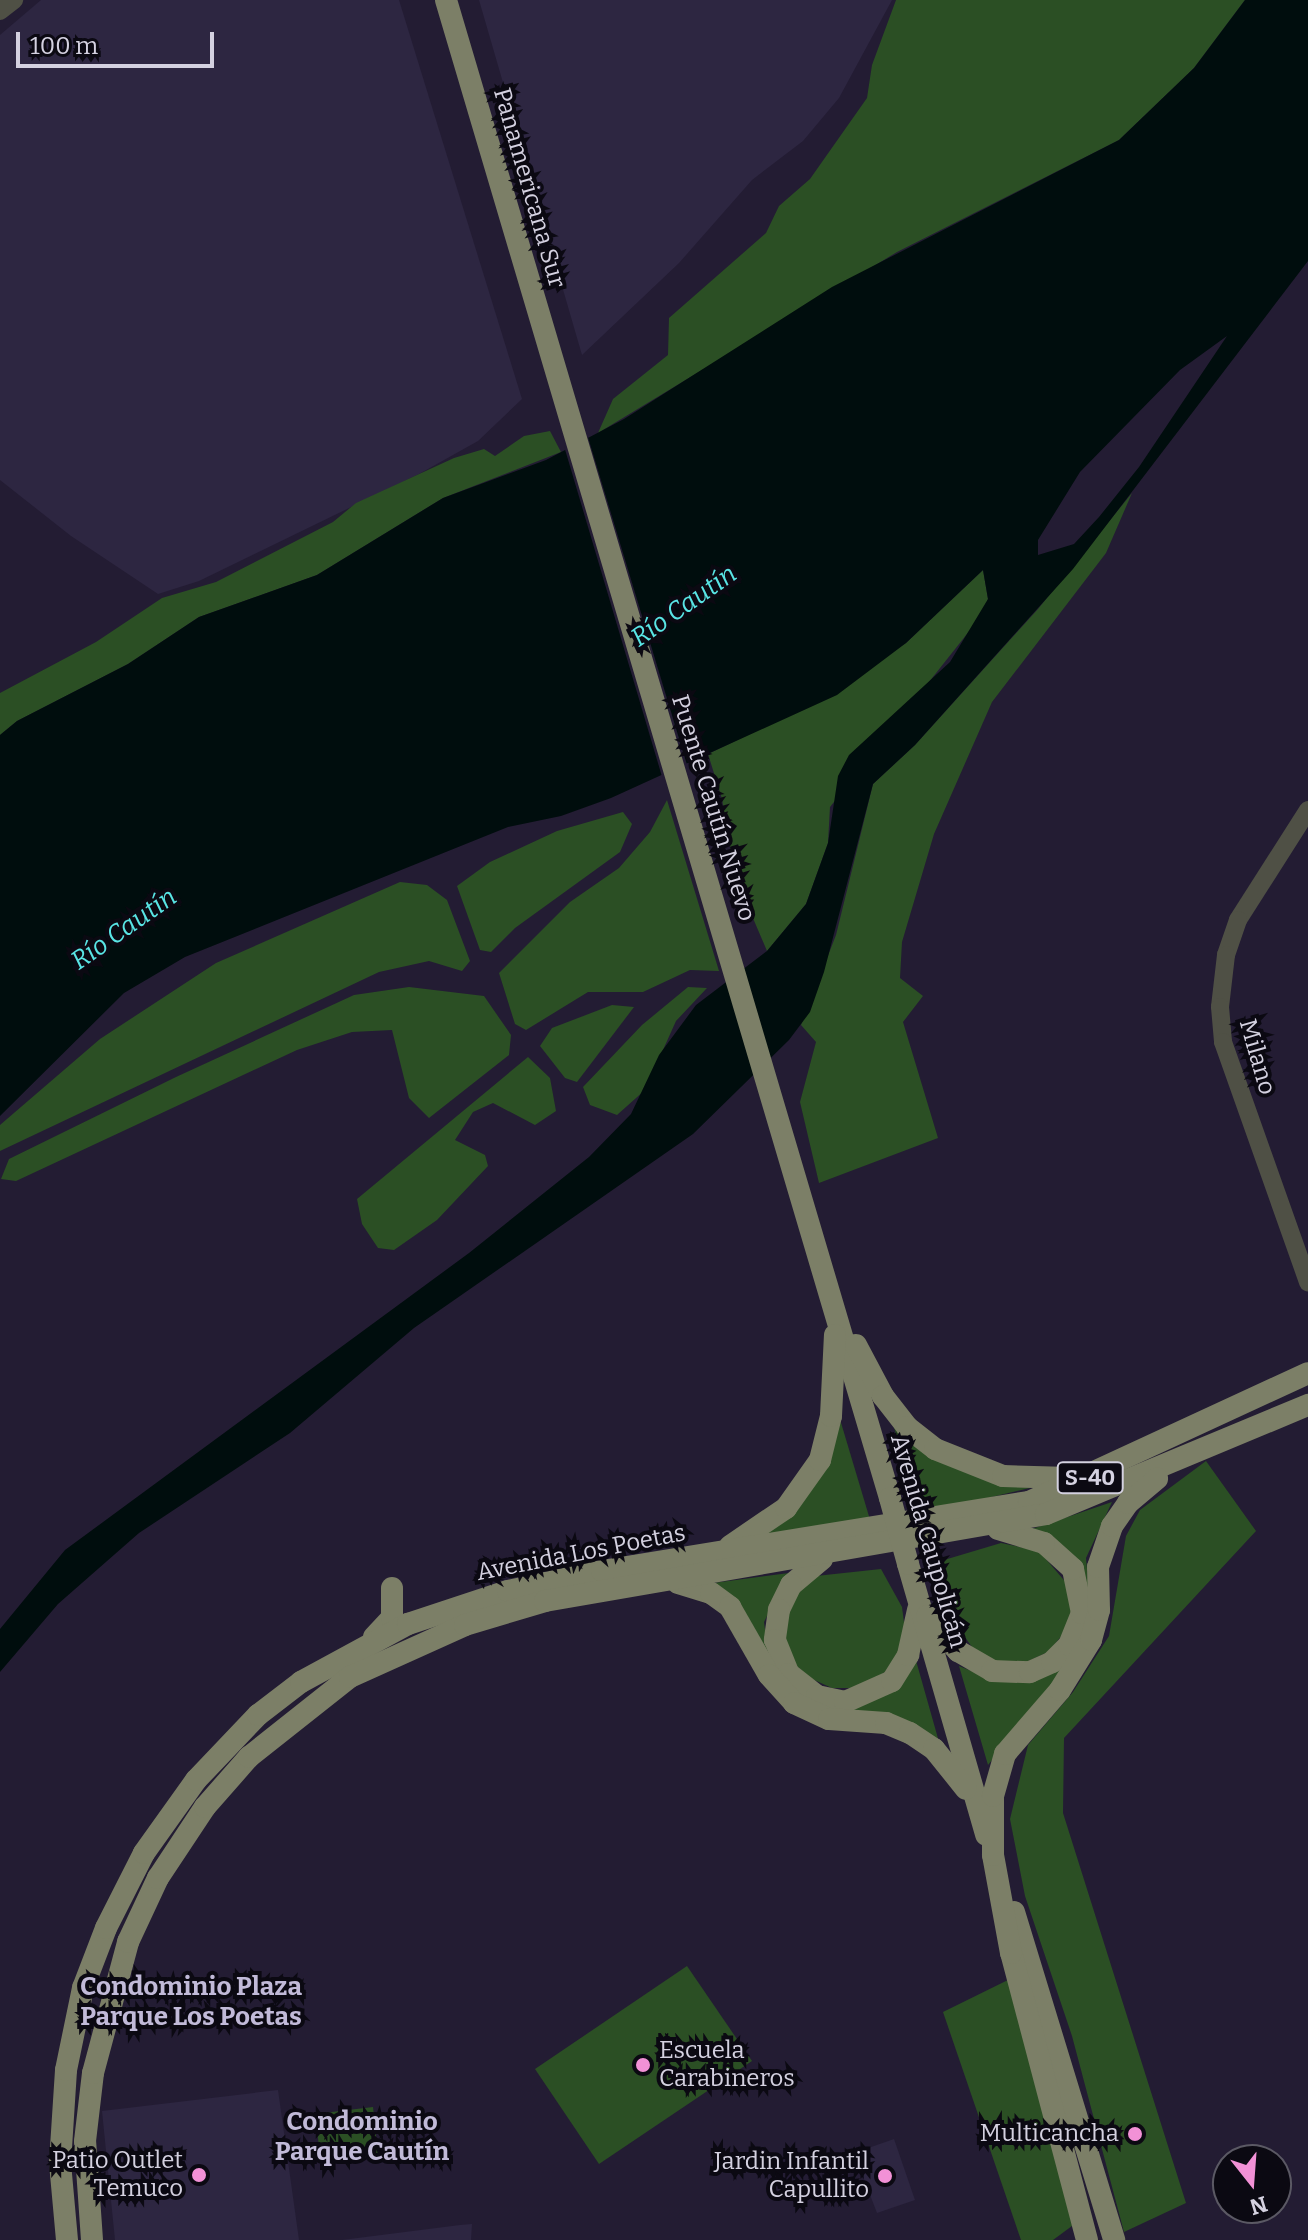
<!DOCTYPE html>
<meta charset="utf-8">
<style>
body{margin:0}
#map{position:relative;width:1308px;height:2240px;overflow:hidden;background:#231c33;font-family:Bitter,serif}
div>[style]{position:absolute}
.built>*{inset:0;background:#2d2641}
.green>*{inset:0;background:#2b4f24}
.water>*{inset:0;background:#000d0d}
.pier>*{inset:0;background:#231c33}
.tertiary>*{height:18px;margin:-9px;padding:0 9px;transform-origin:9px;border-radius:9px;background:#4f5045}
.primary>*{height:22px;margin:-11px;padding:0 11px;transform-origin:11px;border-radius:11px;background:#7c7f67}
.primary-bridge>*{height:22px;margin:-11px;padding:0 11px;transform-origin:11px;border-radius:11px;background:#7c7f67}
.dots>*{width:22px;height:22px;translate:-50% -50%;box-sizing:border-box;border:4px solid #0b0912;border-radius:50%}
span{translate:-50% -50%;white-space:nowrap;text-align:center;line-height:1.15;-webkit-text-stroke:8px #0b0912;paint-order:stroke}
.shield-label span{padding:2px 6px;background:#0b0912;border:2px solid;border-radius:6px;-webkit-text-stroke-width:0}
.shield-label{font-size:22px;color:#d4d1e0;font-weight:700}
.street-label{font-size:24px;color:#d4d1e0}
.poi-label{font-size:24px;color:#d4d1e0}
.left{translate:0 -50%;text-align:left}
.right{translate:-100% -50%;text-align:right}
.water-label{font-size:26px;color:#59e5e5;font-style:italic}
.neighbourhood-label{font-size:26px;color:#c1bad8;font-weight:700}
.north{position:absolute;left:1212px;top:2144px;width:80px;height:80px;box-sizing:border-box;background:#0b0912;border:2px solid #5b5964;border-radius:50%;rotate:163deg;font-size:22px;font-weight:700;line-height:32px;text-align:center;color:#d4d1e0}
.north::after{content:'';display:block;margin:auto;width:28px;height:36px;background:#f291d6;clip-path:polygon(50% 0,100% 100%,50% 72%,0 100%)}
.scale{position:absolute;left:16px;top:32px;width:198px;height:36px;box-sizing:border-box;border:4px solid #d4d1e0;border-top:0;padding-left:10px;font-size:24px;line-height:28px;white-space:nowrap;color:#d4d1e0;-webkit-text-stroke:6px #0b0912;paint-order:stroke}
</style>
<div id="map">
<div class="built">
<i style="clip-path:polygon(41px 0,399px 0,522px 399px,478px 441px,419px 474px,199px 581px,158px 594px,71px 536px,0 480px,0 35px)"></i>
<i style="clip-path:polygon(479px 0,892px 0,839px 98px,803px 141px,752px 180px,679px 263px,582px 355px)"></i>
<i style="clip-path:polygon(278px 2090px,299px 2240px,115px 2240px,102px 2111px)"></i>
<i style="clip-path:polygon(894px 2139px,915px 2200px,877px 2213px,854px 2153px)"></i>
<i style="clip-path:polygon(472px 2224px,471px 2240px,342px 2240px,460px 2225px)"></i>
</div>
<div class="green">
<i style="clip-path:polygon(896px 0,1245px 0,1194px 68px,1119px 140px,897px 252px,598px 433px,613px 399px,668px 355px,669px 318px,766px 233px,779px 206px,810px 179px,867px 98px,872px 65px)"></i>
<i style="clip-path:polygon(550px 431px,561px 452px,443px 498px,317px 575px,199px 617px,128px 664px,17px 721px,0 735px,0 693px,96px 642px,162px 598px,216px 582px,333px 522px,356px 503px,454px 458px,484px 449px,495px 456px,524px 436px)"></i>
<i style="clip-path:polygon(1132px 493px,1106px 553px,992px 702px,934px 834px,902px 942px,900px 978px,923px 996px,903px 1022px,938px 1138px,819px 1183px,800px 1102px,816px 1042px,801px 1025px,836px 935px,873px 784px,915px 745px,1038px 609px)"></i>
<i style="clip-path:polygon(983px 570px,988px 599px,982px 615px,830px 807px,828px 843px,806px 904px,767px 951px,735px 876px,722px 799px,708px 754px,794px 713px,906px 643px)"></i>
<i style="clip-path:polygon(667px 800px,719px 971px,690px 970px,643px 992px,588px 992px,526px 1030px,515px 1024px,499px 973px,570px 902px,619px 868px,650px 832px)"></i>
<i style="clip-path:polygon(623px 812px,632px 824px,620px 852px,515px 928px,491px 952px,480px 950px,457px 886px,490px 862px,557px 831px)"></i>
<i style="clip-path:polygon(400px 882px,427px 885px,447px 900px,470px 961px,462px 971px,429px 961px,379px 972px,0 1151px,0 1125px,100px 1039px,216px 963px)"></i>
<i style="clip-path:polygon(409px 987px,484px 996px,511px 1035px,509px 1055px,429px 1118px,409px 1098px,392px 1030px,352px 1032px,297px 1050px,16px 1181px,1px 1179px,9px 1159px,176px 1077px,354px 995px)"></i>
<i style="clip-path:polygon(688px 987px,707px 988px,676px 1021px,645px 1090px,617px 1115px,590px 1105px,583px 1087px,642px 1025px)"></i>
<i style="clip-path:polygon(612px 1005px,634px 1007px,577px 1082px,565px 1078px,540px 1046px,552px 1028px)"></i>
<i style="clip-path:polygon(528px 1057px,550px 1078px,556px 1111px,535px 1125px,493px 1103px,473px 1112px,455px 1140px,485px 1155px,488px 1166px,437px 1220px,394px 1250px,378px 1248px,362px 1224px,357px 1199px)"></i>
<i style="clip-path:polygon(839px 1416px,871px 1523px,753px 1542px)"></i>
<i style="clip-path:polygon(893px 1424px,1034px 1487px,920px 1514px)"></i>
<i style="clip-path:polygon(1206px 1461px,1256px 1531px,1064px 1738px,1063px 1813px,1186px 2203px,1124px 2232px,1072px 2036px,1025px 1896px,1010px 1819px,1028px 1745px,1073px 1692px,1109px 1636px,1126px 1536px,1140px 1510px)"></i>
<i style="clip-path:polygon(1112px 1502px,1086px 1558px,1090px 1602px,1075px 1657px,988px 1765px,959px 1666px,996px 1681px,1037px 1678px,1086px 1602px,1026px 1531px)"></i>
<i style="clip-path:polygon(1001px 1543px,1039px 1551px,1069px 1586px,1073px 1606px,1064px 1633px,1048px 1652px,1024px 1663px,1003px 1664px,977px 1654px,962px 1633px,934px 1563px)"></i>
<i style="clip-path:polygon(881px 1569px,902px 1607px,905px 1630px,900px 1662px,861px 1688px,832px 1688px,812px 1679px,795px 1665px,783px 1638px,790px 1596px,816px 1576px)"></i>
<i style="clip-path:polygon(789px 1573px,764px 1622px,768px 1652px,825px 1707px,915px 1657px,941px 1749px,818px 1710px,706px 1584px)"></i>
<i style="clip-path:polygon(687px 1966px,752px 2061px,599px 2164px,535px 2069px)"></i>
<i style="clip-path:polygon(1012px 1978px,1072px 2217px,1072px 2226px,1053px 2240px,1021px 2240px,943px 2012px)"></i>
<i style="clip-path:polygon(373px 2107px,378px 2156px,321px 2163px,315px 2114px)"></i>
</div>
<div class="water">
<i style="clip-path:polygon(evenodd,1245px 0,1308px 0,1308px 261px,1073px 569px,915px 745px,873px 784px,824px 972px,810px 1012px,789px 1040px,693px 1134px,414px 1328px,290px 1433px,139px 1533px,58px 1604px,0 1672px,0 1629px,65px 1550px,469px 1253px,589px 1157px,631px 1114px,659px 1055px,696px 1005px,767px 951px,806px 904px,828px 843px,838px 776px,849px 755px,950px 662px,988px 599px,983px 570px,906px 643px,837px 695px,611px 798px,561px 816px,508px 827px,185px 957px,124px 993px,0 1116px,0 735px,17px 721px,128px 664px,199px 617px,317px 575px,443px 498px,546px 460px,624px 419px,832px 287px,1119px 140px,1194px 68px,1245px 0,1227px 336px,1139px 467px,1099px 517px,1074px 544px,1038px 555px,1038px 540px,1080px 472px,1180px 370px,1227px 336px)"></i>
</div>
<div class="pier">
<i style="clip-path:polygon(587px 434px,688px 768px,663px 780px,564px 446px)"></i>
</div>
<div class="tertiary">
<i style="left:0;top:11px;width:18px;rotate:-38deg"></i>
<i style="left:1308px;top:810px;width:130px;rotate:122.5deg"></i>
<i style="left:1238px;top:920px;width:37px;rotate:109deg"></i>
<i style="left:1226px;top:955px;width:52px;rotate:96.6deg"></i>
<i style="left:1220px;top:1007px;width:35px;rotate:85deg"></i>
<i style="left:1223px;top:1042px;width:255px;rotate:70.5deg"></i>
</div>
<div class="primary">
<i style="left:446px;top:0;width:1562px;rotate:73.49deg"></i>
<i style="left:856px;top:1345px;width:58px;rotate:62.1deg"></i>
<i style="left:883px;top:1396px;width:39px;rotate:52deg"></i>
<i style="left:907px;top:1427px;width:36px;rotate:38deg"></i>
<i style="left:935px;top:1449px;width:73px;rotate:21.7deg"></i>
<i style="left:1003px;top:1476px;width:67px;rotate:1.7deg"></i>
<i style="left:730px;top:1546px;width:68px;rotate:-34.2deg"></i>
<i style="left:786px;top:1508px;width:59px;rotate:-54.7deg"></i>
<i style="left:820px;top:1460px;width:45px;rotate:-76deg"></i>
<i style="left:831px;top:1416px;width:81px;rotate:-87.2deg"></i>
<i style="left:822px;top:1559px;width:40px;rotate:140deg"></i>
<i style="left:791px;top:1585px;width:28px;rotate:116deg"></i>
<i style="left:779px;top:1610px;width:30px;rotate:98deg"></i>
<i style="left:775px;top:1640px;width:37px;rotate:68deg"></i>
<i style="left:789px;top:1674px;width:36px;rotate:38deg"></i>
<i style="left:817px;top:1696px;width:29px;rotate:12deg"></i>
<i style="left:845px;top:1702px;width:51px;rotate:-24.1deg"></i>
<i style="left:892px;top:1681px;width:31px;rotate:-58deg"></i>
<i style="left:908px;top:1655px;width:46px;rotate:-77.5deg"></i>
<i style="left:908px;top:1564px;width:282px;rotate:73.9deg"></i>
<i style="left:678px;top:1583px;width:34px;rotate:17deg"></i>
<i style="left:711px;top:1593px;width:24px;rotate:36deg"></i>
<i style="left:730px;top:1607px;width:78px;rotate:60.2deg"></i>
<i style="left:769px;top:1675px;width:38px;rotate:48deg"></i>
<i style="left:794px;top:1703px;width:38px;rotate:25deg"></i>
<i style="left:829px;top:1719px;width:57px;rotate:4deg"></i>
<i style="left:886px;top:1723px;width:26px;rotate:23deg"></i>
<i style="left:910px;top:1733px;width:29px;rotate:34deg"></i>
<i style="left:934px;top:1749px;width:51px;rotate:51.3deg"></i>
<i style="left:927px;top:1616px;width:47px;rotate:48.5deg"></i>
<i style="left:958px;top:1651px;width:39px;rotate:30deg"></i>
<i style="left:992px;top:1671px;width:38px;rotate:2deg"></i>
<i style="left:1030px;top:1672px;width:24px;rotate:-24deg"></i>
<i style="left:1052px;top:1662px;width:24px;rotate:-45deg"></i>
<i style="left:1069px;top:1645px;width:35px;rotate:-68deg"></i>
<i style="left:1082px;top:1613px;width:45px;rotate:-101.6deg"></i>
<i style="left:1073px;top:1569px;width:39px;rotate:-138deg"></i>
<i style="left:1044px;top:1543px;width:48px;rotate:-163.1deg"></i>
<i style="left:374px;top:1637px;width:26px;rotate:-47deg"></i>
<i style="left:392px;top:1618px;width:30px;rotate:-90deg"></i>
<i style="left:1014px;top:1912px;width:343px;rotate:73deg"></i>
<i style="left:67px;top:2240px;width:77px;rotate:-95.2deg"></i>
<i style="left:60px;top:2163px;width:93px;rotate:-86.3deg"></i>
<i style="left:66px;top:2070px;width:84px;rotate:-78.3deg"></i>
<i style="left:83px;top:1988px;width:64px;rotate:-69deg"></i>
<i style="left:106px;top:1928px;width:84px;rotate:-63.1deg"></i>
<i style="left:144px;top:1853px;width:90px;rotate:-54.5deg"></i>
<i style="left:196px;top:1780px;width:90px;rotate:-46.4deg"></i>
<i style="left:258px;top:1715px;width:54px;rotate:-37.5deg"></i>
<i style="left:301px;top:1682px;width:122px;rotate:-28.5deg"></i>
<i style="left:408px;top:1624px;width:105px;rotate:-18.3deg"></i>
<i style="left:508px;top:1591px;width:96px;rotate:-12deg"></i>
<i style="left:602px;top:1571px;width:433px;rotate:-9.2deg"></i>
<i style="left:1029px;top:1502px;width:307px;rotate:-24.8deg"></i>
<i style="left:92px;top:2240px;width:99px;rotate:-94deg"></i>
<i style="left:85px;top:2141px;width:68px;rotate:-83.3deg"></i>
<i style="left:93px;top:2073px;width:136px;rotate:-75deg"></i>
<i style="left:128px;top:1942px;width:71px;rotate:-64.9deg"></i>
<i style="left:158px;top:1878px;width:85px;rotate:-56.5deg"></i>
<i style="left:205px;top:1807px;width:67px;rotate:-48.7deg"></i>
<i style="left:249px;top:1757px;width:129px;rotate:-38.4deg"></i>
<i style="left:350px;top:1677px;width:126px;rotate:-24.3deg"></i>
<i style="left:465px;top:1625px;width:84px;rotate:-16.7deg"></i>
<i style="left:545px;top:1601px;width:508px;rotate:-9.85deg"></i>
<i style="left:1046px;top:1514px;width:284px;rotate:-22.6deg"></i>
<i style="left:1087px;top:2240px;width:297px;rotate:-104.8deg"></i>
<i style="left:1011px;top:1953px;width:100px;rotate:-100.4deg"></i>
<i style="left:993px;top:1855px;width:59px;rotate:-90deg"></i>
<i style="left:993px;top:1796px;width:44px;rotate:-74.1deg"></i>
<i style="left:1005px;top:1754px;width:84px;rotate:-49.3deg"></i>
<i style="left:1060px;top:1690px;width:59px;rotate:-58.2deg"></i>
<i style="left:1091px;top:1640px;width:31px;rotate:-75deg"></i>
<i style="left:1099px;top:1610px;width:43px;rotate:-91.3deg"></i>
<i style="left:1098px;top:1567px;width:43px;rotate:-71.1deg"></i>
<i style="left:1112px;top:1526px;width:28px;rotate:-55deg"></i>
<i style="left:1128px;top:1503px;width:38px;rotate:-40deg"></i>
</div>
<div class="primary-bridge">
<i style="left:890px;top:1498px;width:68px;rotate:74.7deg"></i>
</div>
<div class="dots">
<i style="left:643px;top:2065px;background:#f291d6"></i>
<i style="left:1135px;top:2134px;background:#f291d6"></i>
<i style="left:199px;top:2175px;background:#f291d6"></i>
<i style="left:885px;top:2176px;background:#f291d6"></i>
</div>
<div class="shield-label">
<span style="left:1090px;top:1478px">S-40</span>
</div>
<div class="street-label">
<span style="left:529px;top:188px;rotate:74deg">Panamericana Sur</span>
<span style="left:713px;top:808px;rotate:73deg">Puente Cautín Nuevo</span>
<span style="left:1257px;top:1057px;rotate:74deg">Milano</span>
<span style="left:928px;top:1541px;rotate:74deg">Avenida Caupolicán</span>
<span style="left:581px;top:1553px;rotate:-11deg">Avenida Los Poetas</span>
</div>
<div class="poi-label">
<span class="left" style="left:659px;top:2065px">Escuela<br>Carabineros</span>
<span class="right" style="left:1119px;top:2134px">Multicancha</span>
<span class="right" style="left:183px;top:2175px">Patio Outlet<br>Temuco</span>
<span class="right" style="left:869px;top:2176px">Jardin Infantil<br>Capullito</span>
</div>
<div class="water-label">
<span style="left:684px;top:606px;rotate:-35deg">Río Cautín</span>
<span style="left:124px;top:929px;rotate:-35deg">Río Cautín</span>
</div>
<div class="neighbourhood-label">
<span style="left:191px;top:2002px">Condominio Plaza<br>Parque Los Poetas</span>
<span style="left:362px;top:2137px">Condominio<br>Parque Cautín</span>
</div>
<div class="north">N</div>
<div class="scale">100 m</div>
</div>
